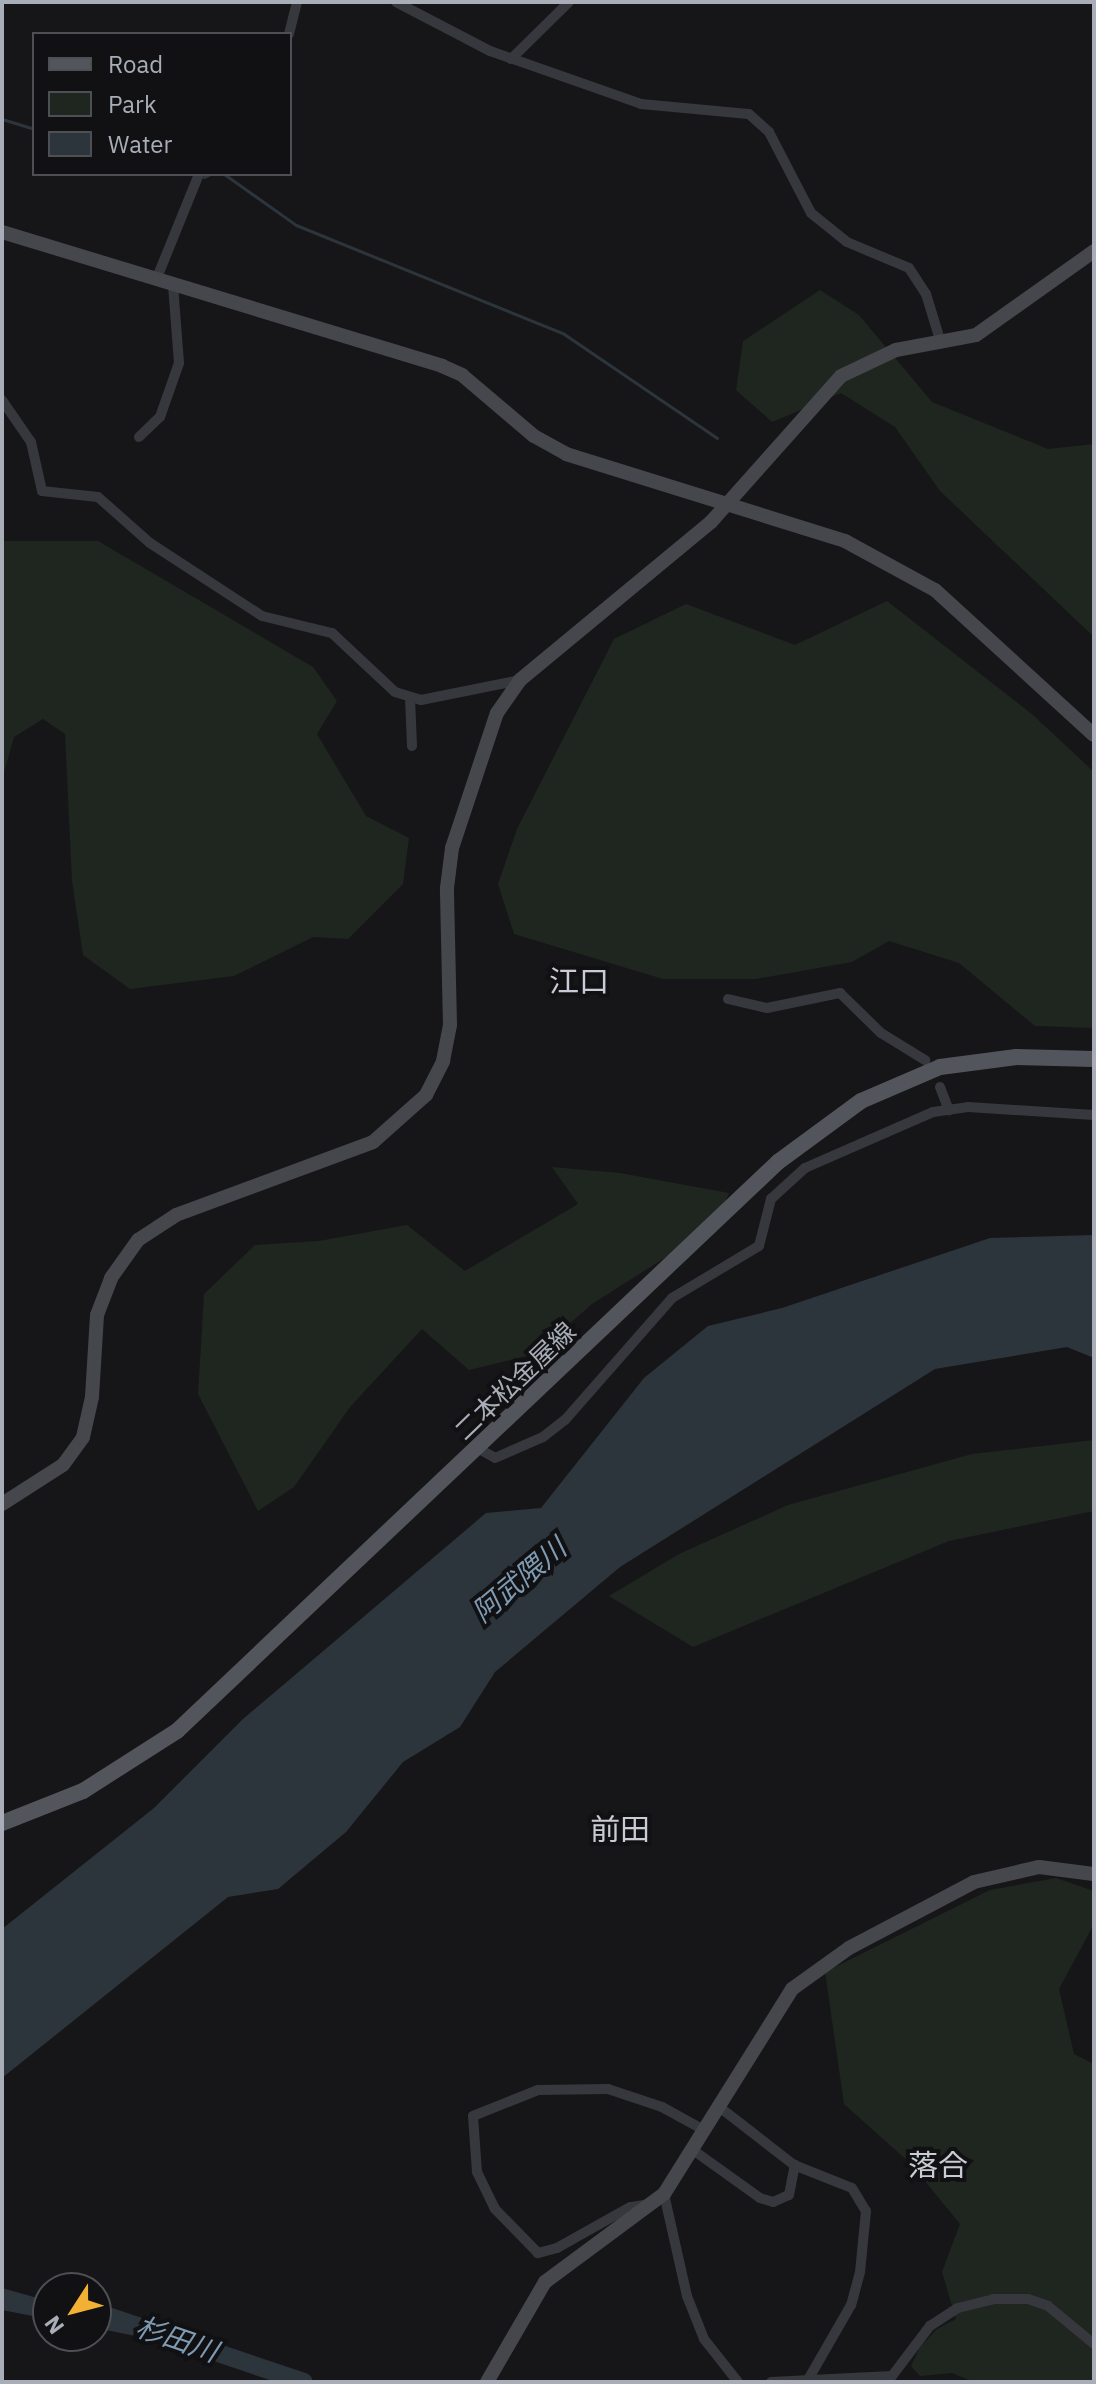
<!DOCTYPE html>
<meta charset="utf-8">
<style>
body{margin:0}
#map{position:relative;width:1096px;height:2384px;overflow:hidden;background:#161618;font-family:"IBM Plex Sans","Noto Sans JP",sans-serif}
div>[style]{position:absolute}
.green>*{inset:0;background:#1e261f}
.water>*{inset:0;background:#2c353c}
.stream>*{height:3px;margin:-1.5px;padding:0 1.5px;transform-origin:1.5px;border-radius:1.5px;background:#2c353c}
.river>*{height:18px;margin:-9px;padding:0 9px;transform-origin:9px;border-radius:9px;background:#2c353c}
.street>*{height:10px;margin:-5px;padding:0 5px;transform-origin:5px;border-radius:5px;background:#37383d}
.secondary>*{height:14px;margin:-7px;padding:0 7px;transform-origin:7px;border-radius:7px;background:#45474d}
.primary>*{height:16px;margin:-8px;padding:0 8px;transform-origin:8px;border-radius:8px;background:#53555c}
span{translate:-50% -50%;white-space:nowrap;text-align:center;line-height:1.15;-webkit-text-stroke:8px #111113;paint-order:stroke}
.street-label{font-size:26px;color:#a8adb8}
.water-label{font-size:28px;color:#7f9bb3;font-style:italic}
.quarter-label{font-size:30px;color:#c9ccd4}
.frame{position:absolute;inset:0;border:4px solid #a8adb8;pointer-events:none}
.legend{position:absolute;left:32px;top:32px;width:260px;height:144px;box-sizing:border-box;background:#111113;border:2px solid #4d4f55;margin:0;padding:10px 14px;list-style:none;font-size:24px;color:#a8adb8}
.legend li{display:flex;align-items:center;gap:16px;height:40px}
.legend b{width:40px;border:2px solid #4d4f55}
.north{position:absolute;left:32px;top:2272px;width:80px;height:80px;box-sizing:border-box;background:#111113;border:2px solid #4d4f55;border-radius:50%;rotate:234deg;font-size:22px;font-weight:700;line-height:32px;text-align:center;color:#a8adb8}
.north::after{content:'';display:block;margin:auto;width:28px;height:36px;background:#f2b134;clip-path:polygon(50% 0,100% 100%,50% 72%,0 100%)}
</style>
<div id="map">
<div class="green">
<i style="clip-path:polygon(820px 290px,859px 315px,932px 402px,1048px 449px,1094px 444px,1094px 637px,940px 491px,895px 427px,841px 393px,772px 422px,736px 390px,743px 341px)"></i>
<i style="clip-path:polygon(2px 541px,98px 541px,313px 667px,337px 701px,317px 734px,366px 816px,409px 838px,403px 884px,348px 939px,313px 937px,234px 976px,130px 989px,83px 955px,72px 881px,65px 734px,43px 719px,14px 737px,2px 780px)"></i>
<i style="clip-path:polygon(887px 601px,1033px 715px,1094px 772px,1094px 1028px,1035px 1026px,959px 963px,889px 941px,852px 962px,756px 979px,663px 979px,514px 934px,498px 884px,517px 829px,614px 639px,686px 604px,795px 645px)"></i>
<i style="clip-path:polygon(552px 1167px,620px 1173px,729px 1193px,715px 1226px,592px 1304px,535px 1354px,469px 1370px,422px 1329px,350px 1407px,294px 1487px,258px 1511px,198px 1394px,204px 1294px,255px 1245px,319px 1241px,407px 1225px,465px 1271px,578px 1204px)"></i>
<i style="clip-path:polygon(1094px 1440px,1094px 1511px,949px 1541px,693px 1647px,609px 1596px,679px 1554px,788px 1505px,972px 1454px)"></i>
<i style="clip-path:polygon(1056px 1878px,1094px 1891px,1094px 1924px,1059px 1989px,1074px 2054px,1094px 2064px,1094px 2382px,974px 2382px,952px 2373px,920px 2376px,911px 2366px,920px 2347px,937px 2329px,956px 2319px,942px 2272px,960px 2224px,910px 2163px,844px 2104px,825px 1972px,990px 1890px)"></i>
</div>
<div class="water">
<i style="clip-path:polygon(1094px 1235px,1094px 1358px,1067px 1347px,935px 1369px,620px 1567px,495px 1672px,460px 1727px,403px 1762px,346px 1832px,278px 1889px,228px 1897px,2px 2078px,2px 1929px,154px 1808px,243px 1719px,486px 1513px,541px 1508px,644px 1378px,708px 1326px,782px 1308px,990px 1238px)"></i>
<i style="clip-path:polygon(2px 2288px,48px 2301px,48px 2319px,2px 2310px)"></i>
<i style="clip-path:polygon(96px 2315px,240px 2357px,96px 2328px)"></i>
</div>
<div class="stream">
<i style="left:2px;top:119px;width:34px;rotate:17deg"></i>
<i style="left:224px;top:174px;width:88px;rotate:35.3deg"></i>
<i style="left:296px;top:225px;width:289px;rotate:22.1deg"></i>
<i style="left:564px;top:334px;width:185px;rotate:34.2deg"></i>
<i style="left:204px;top:177px;width:7px;rotate:-27deg"></i>
</div>
<div class="river">
<i style="left:96px;top:2312px;width:219px;rotate:18.6deg"></i>
</div>
<div class="street">
<i style="left:396px;top:2px;width:106px;rotate:27.5deg"></i>
<i style="left:490px;top:51px;width:160px;rotate:19.3deg"></i>
<i style="left:641px;top:104px;width:108px;rotate:5.3deg"></i>
<i style="left:749px;top:114px;width:27px;rotate:42deg"></i>
<i style="left:769px;top:132px;width:91px;rotate:62.6deg"></i>
<i style="left:811px;top:213px;width:46px;rotate:38.9deg"></i>
<i style="left:847px;top:242px;width:67px;rotate:22.8deg"></i>
<i style="left:909px;top:268px;width:31px;rotate:57deg"></i>
<i style="left:926px;top:294px;width:51px;rotate:73deg"></i>
<i style="left:289px;top:34px;width:33px;rotate:-76deg"></i>
<i style="left:511px;top:59px;width:81px;rotate:-44.5deg"></i>
<i style="left:156px;top:280px;width:114px;rotate:-67.9deg"></i>
<i style="left:2px;top:400px;width:51px;rotate:55.4deg"></i>
<i style="left:31px;top:442px;width:50px;rotate:77.3deg"></i>
<i style="left:42px;top:491px;width:56px;rotate:6.1deg"></i>
<i style="left:98px;top:497px;width:69px;rotate:41.5deg"></i>
<i style="left:150px;top:543px;width:134px;rotate:33.1deg"></i>
<i style="left:262px;top:616px;width:72px;rotate:13.7deg"></i>
<i style="left:332px;top:633px;width:86px;rotate:43.1deg"></i>
<i style="left:395px;top:692px;width:27px;rotate:17deg"></i>
<i style="left:421px;top:700px;width:101px;rotate:-11.4deg"></i>
<i style="left:139px;top:437px;width:29px;rotate:-44deg"></i>
<i style="left:160px;top:417px;width:57px;rotate:-70.6deg"></i>
<i style="left:179px;top:363px;width:78px;rotate:-94.4deg"></i>
<i style="left:410px;top:698px;width:48px;rotate:87.6deg"></i>
<i style="left:728px;top:999px;width:40px;rotate:13deg"></i>
<i style="left:767px;top:1008px;width:75px;rotate:-11.6deg"></i>
<i style="left:840px;top:993px;width:57px;rotate:44.3deg"></i>
<i style="left:881px;top:1033px;width:52px;rotate:31.5deg"></i>
<i style="left:940px;top:1087px;width:25px;rotate:69deg"></i>
<i style="left:479px;top:1449px;width:18px;rotate:29deg"></i>
<i style="left:495px;top:1458px;width:52px;rotate:-23.6deg"></i>
<i style="left:543px;top:1437px;width:28px;rotate:-38deg"></i>
<i style="left:565px;top:1420px;width:162px;rotate:-48.7deg"></i>
<i style="left:672px;top:1298px;width:101px;rotate:-30.9deg"></i>
<i style="left:759px;top:1246px;width:49px;rotate:-75.7deg"></i>
<i style="left:771px;top:1199px;width:46px;rotate:-42.4deg"></i>
<i style="left:805px;top:1168px;width:140px;rotate:-23.6deg"></i>
<i style="left:933px;top:1112px;width:35px;rotate:-8deg"></i>
<i style="left:968px;top:1107px;width:126px;rotate:3.6deg"></i>
<i style="left:718px;top:2106px;width:96px;rotate:37.8deg"></i>
<i style="left:794px;top:2165px;width:62px;rotate:21.6deg"></i>
<i style="left:852px;top:2188px;width:27px;rotate:59deg"></i>
<i style="left:866px;top:2211px;width:61px;rotate:95.6deg"></i>
<i style="left:860px;top:2272px;width:34px;rotate:105deg"></i>
<i style="left:851px;top:2305px;width:84px;rotate:119.9deg"></i>
<i style="left:693px;top:2150px;width:82px;rotate:35.6deg"></i>
<i style="left:760px;top:2198px;width:14px;rotate:17deg"></i>
<i style="left:773px;top:2202px;width:17px;rotate:-24deg"></i>
<i style="left:789px;top:2195px;width:31px;rotate:-79deg"></i>
<i style="left:664px;top:2194px;width:105px;rotate:77.3deg"></i>
<i style="left:687px;top:2296px;width:46px;rotate:68.4deg"></i>
<i style="left:704px;top:2339px;width:55px;rotate:51.7deg"></i>
<i style="left:650px;top:2204px;width:20px;rotate:171deg"></i>
<i style="left:630px;top:2207px;width:84px;rotate:150.7deg"></i>
<i style="left:557px;top:2248px;width:20px;rotate:165deg"></i>
<i style="left:538px;top:2253px;width:62px;rotate:-134.3deg"></i>
<i style="left:495px;top:2209px;width:41px;rotate:-115.9deg"></i>
<i style="left:477px;top:2172px;width:56px;rotate:-94.1deg"></i>
<i style="left:473px;top:2116px;width:70px;rotate:-21.8deg"></i>
<i style="left:538px;top:2090px;width:70px;rotate:-0.8deg"></i>
<i style="left:608px;top:2089px;width:57px;rotate:18.4deg"></i>
<i style="left:662px;top:2107px;width:48px;rotate:28.7deg"></i>
<i style="left:771px;top:2382px;width:121px;rotate:-2.8deg"></i>
<i style="left:892px;top:2376px;width:63px;rotate:-52.8deg"></i>
<i style="left:930px;top:2326px;width:33px;rotate:-33deg"></i>
<i style="left:958px;top:2308px;width:36px;rotate:-14deg"></i>
<i style="left:993px;top:2299px;width:35px"></i>
<i style="left:1028px;top:2299px;width:21px;rotate:19deg"></i>
<i style="left:1048px;top:2306px;width:60px;rotate:39.6deg"></i>
</div>
<div class="secondary">
<i style="left:2px;top:232px;width:460px;rotate:16.9deg"></i>
<i style="left:442px;top:366px;width:22px;rotate:24deg"></i>
<i style="left:462px;top:375px;width:94px;rotate:40.3deg"></i>
<i style="left:534px;top:436px;width:37px;rotate:29deg"></i>
<i style="left:566px;top:454px;width:292px;rotate:17.3deg"></i>
<i style="left:845px;top:541px;width:102px;rotate:28.6deg"></i>
<i style="left:935px;top:590px;width:215px;rotate:42.4deg"></i>
<i style="left:2px;top:1504px;width:72px;rotate:-32.6deg"></i>
<i style="left:63px;top:1465px;width:34px;rotate:-54deg"></i>
<i style="left:83px;top:1437px;width:41px;rotate:-77.3deg"></i>
<i style="left:92px;top:1397px;width:82px;rotate:-86.5deg"></i>
<i style="left:97px;top:1315px;width:40px;rotate:-69deg"></i>
<i style="left:111px;top:1278px;width:47px;rotate:-54.6deg"></i>
<i style="left:138px;top:1240px;width:45px;rotate:-33.3deg"></i>
<i style="left:176px;top:1215px;width:210px;rotate:-20.3deg"></i>
<i style="left:373px;top:1142px;width:71px;rotate:-41.6deg"></i>
<i style="left:426px;top:1095px;width:38px;rotate:-63deg"></i>
<i style="left:443px;top:1061px;width:37px;rotate:-79deg"></i>
<i style="left:450px;top:1025px;width:137px;rotate:-91.3deg"></i>
<i style="left:447px;top:888px;width:40px;rotate:-82.9deg"></i>
<i style="left:452px;top:848px;width:142px;rotate:-71.6deg"></i>
<i style="left:497px;top:713px;width:40px;rotate:-55.1deg"></i>
<i style="left:520px;top:680px;width:248px;rotate:-39.6deg"></i>
<i style="left:711px;top:522px;width:195px;rotate:-48.3deg"></i>
<i style="left:841px;top:376px;width:61px;rotate:-25.3deg"></i>
<i style="left:896px;top:350px;width:81px;rotate:-10.6deg"></i>
<i style="left:976px;top:335px;width:145px;rotate:-35.4deg"></i>
<i style="left:487px;top:2382px;width:116px;rotate:-59.9deg"></i>
<i style="left:545px;top:2282px;width:148px;rotate:-36.5deg"></i>
<i style="left:664px;top:2194px;width:242px;rotate:-58deg"></i>
<i style="left:792px;top:1989px;width:70px;rotate:-35.7deg"></i>
<i style="left:849px;top:1948px;width:141px;rotate:-27.8deg"></i>
<i style="left:974px;top:1882px;width:67px;rotate:-13deg"></i>
<i style="left:1039px;top:1867px;width:55px;rotate:7.3deg"></i>
</div>
<div class="primary">
<i style="left:2px;top:1823px;width:87px;rotate:-21.6deg"></i>
<i style="left:83px;top:1791px;width:112px;rotate:-32.6deg"></i>
<i style="left:177px;top:1731px;width:828px;rotate:-43.43deg"></i>
<i style="left:778px;top:1162px;width:103px;rotate:-36.3deg"></i>
<i style="left:861px;top:1101px;width:86px;rotate:-23.3deg"></i>
<i style="left:940px;top:1067px;width:77px;rotate:-7.5deg"></i>
<i style="left:1016px;top:1057px;width:78px;rotate:1.5deg"></i>
</div>
<div class="street-label">
<span style="left:515px;top:1381px;rotate:-44deg">二本松金屋線</span>
</div>
<div class="water-label">
<span style="left:519px;top:1580px;rotate:-40deg">阿武隈川</span>
<span style="left:177px;top:2339px;rotate:19deg">杉田川</span>
</div>
<div class="quarter-label">
<span style="left:579px;top:981px">江口</span>
<span style="left:620px;top:1829px">前田</span>
<span style="left:938px;top:2165px">落合</span>
</div>
<div class="frame"></div>
<ul class="legend">
<li><b style="height:10px;background:#53555c"></b>Road</li>
<li><b style="height:22px;background:#1e261f"></b>Park</li>
<li><b style="height:22px;background:#2c353c"></b>Water</li>
</ul>
<div class="north">N</div>
</div>
